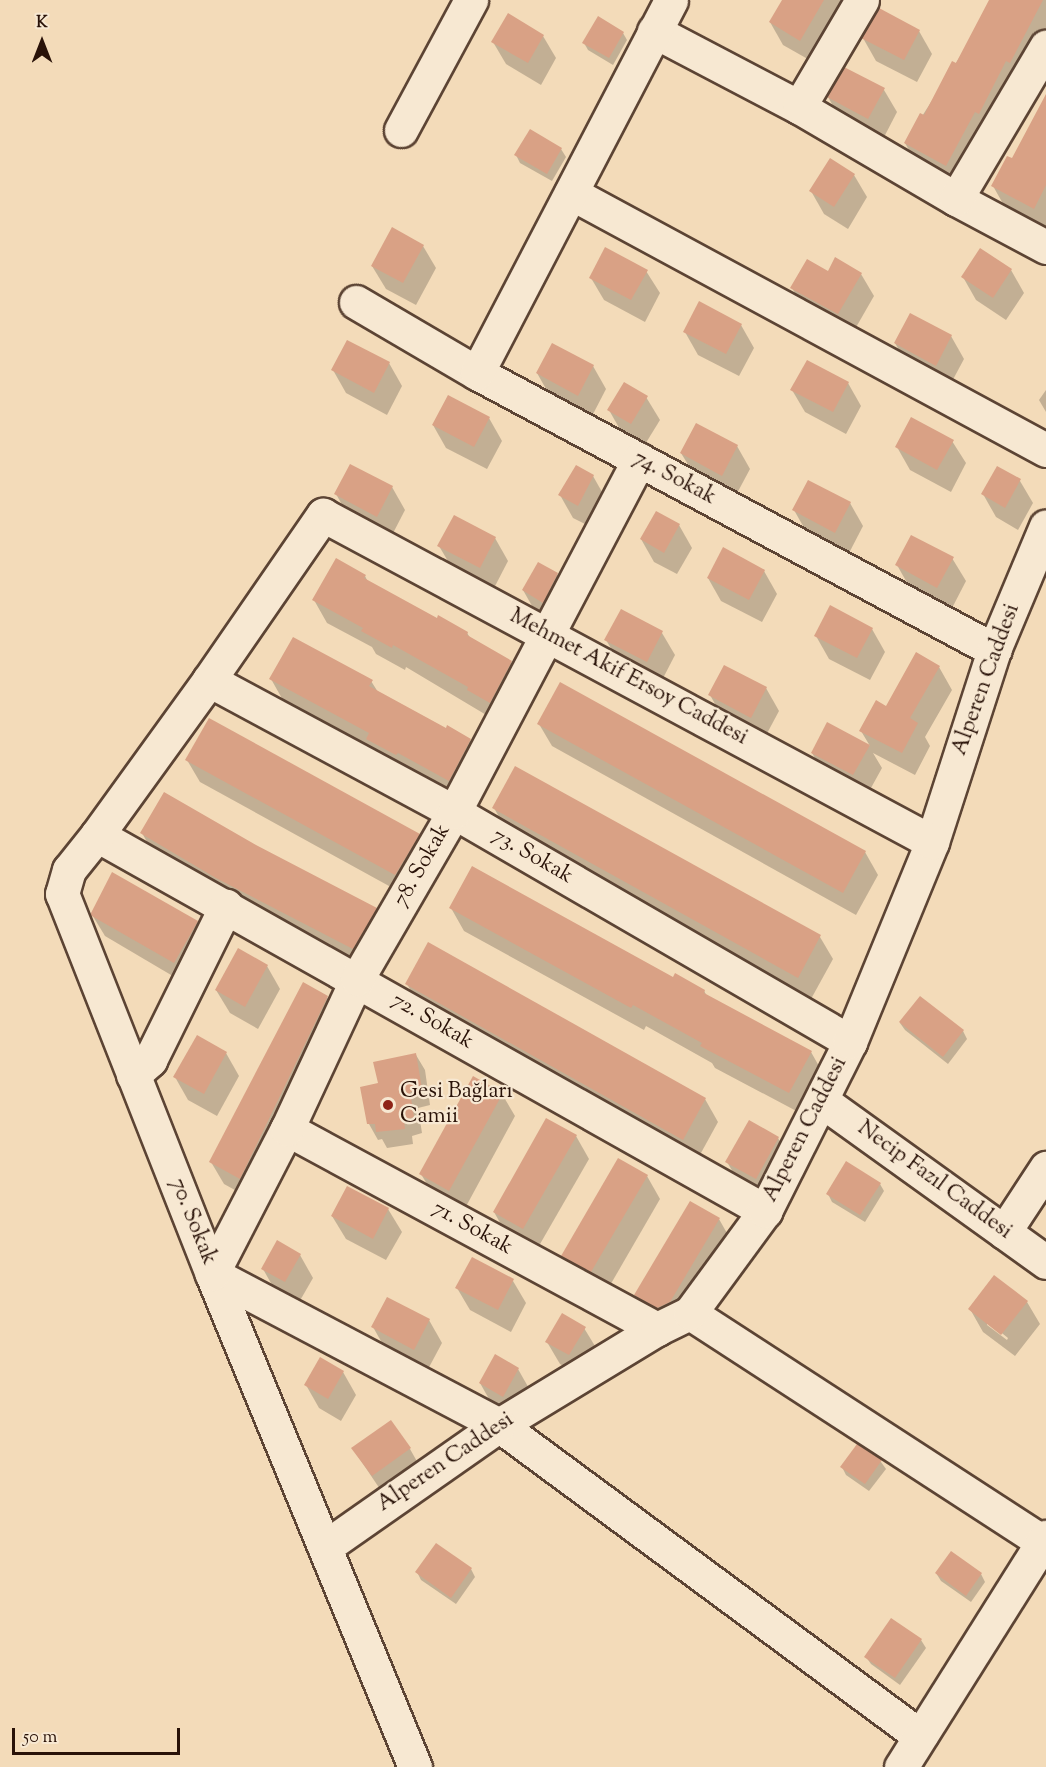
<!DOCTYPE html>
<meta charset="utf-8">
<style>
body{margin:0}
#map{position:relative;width:1046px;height:1767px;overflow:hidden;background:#f3dbb9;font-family:"Sorts Mill Goudy",serif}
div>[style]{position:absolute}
.shadow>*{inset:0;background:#0003}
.building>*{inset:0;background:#d9a185}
.roads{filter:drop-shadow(2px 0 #5c4434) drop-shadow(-2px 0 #5c4434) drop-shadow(0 2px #5c4434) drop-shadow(0 -2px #5c4434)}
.minor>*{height:33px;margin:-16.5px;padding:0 16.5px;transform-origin:16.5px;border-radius:16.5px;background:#f7e8d2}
.dots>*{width:16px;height:16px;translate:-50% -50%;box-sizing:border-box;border:3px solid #f7e8d2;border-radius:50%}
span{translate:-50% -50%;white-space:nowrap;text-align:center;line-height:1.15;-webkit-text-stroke:4.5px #f7e8d2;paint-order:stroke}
.street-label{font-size:22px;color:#291208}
.poi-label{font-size:22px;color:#291208}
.left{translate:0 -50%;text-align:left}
.north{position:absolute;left:12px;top:12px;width:60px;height:60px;-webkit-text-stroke:4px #f7e8d2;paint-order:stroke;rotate:0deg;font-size:16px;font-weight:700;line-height:24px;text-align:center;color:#291208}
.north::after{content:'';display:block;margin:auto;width:21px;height:27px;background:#291208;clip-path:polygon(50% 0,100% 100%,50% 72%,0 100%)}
.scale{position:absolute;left:12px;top:1728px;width:168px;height:27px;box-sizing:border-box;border:3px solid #291208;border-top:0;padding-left:8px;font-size:18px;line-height:21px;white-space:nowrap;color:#291208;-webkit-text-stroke:4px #f7e8d2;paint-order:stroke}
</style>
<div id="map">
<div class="shadow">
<i style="clip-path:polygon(783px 0,840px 0,845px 8px,813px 62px,783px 45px,770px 22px)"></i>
<i style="clip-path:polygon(996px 0,1046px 0,1046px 42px,959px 188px,918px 166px,905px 143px)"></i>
<i style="clip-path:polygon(919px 31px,932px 54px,917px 82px,876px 61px,863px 38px)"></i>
<i style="clip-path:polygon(623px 33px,627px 40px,613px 65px,588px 50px,584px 43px)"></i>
<i style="clip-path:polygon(543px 36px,556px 58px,541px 85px,506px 64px,493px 42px)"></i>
<i style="clip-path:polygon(884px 90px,897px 112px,882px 141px,841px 120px,828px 97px)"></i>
<i style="clip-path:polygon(1046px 103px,1046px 230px,1006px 209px,993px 186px,1013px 160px)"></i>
<i style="clip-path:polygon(561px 149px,566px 157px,552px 181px,520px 163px,516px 155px)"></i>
<i style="clip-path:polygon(854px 175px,867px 197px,848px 229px,824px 214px,811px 191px)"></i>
<i style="clip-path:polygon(423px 246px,436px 268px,416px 305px,386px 289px,372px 266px)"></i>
<i style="clip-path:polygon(1011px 270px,1024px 293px,1006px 320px,976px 300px,963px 277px)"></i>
<i style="clip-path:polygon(646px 271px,660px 293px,645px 322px,604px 300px,591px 278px)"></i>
<i style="clip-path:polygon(828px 273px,861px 274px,874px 296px,851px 336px,805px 310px,792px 288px)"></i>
<i style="clip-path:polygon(741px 325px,754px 348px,739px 376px,698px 355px,685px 332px)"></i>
<i style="clip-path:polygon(951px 336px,964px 359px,949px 387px,908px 366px,895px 343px)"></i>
<i style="clip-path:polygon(389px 363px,402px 386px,387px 415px,346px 393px,333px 370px)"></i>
<i style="clip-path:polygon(593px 366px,606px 389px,591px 418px,550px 396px,537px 373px)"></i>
<i style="clip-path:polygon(848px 383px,861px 406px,846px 434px,805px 412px,792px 390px)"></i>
<i style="clip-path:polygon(1046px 390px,1046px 412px,1039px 400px)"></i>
<i style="clip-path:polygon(646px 397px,660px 420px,644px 446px,622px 433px,609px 410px)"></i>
<i style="clip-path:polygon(489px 418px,502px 441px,487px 469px,446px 448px,433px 425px)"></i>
<i style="clip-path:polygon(952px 441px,966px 463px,951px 492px,910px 470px,897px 447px)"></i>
<i style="clip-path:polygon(737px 446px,750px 469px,735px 497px,695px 476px,681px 453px)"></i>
<i style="clip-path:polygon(998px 468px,1020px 481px,1033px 503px,1018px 530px,996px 517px,983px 494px)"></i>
<i style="clip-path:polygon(593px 476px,606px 499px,591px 527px,573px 518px,560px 495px)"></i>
<i style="clip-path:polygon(392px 487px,405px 510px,390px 539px,349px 517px,336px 494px)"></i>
<i style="clip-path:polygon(850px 503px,863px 526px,848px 555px,807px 533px,794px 510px)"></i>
<i style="clip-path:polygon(679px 525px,692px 548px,677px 574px,654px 562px,641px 539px)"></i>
<i style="clip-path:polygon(495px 538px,508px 561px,493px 590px,452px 568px,439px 546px)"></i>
<i style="clip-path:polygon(952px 558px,966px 581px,951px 610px,910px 588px,897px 565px)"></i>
<i style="clip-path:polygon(764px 571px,777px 594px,762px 622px,721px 601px,708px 578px)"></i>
<i style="clip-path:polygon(557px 574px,570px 597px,556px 624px,536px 613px,523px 590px)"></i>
<i style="clip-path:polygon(365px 576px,368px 582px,437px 620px,467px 633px,471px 639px,511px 662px,524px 684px,503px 725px,406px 667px,405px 670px,376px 654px,372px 647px,327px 623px,314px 600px)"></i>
<i style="clip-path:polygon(621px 611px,662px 633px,675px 655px,660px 684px,619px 662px,606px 640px)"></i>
<i style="clip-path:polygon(872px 629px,885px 652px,870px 680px,829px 659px,816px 636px)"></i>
<i style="clip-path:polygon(917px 654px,939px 667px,952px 690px,925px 737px,930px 746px,915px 775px,873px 753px,882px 768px,866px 797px,825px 775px,812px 753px,828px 724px,870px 746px,861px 731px,887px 708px)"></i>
<i style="clip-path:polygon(271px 679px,371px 681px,378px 692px,446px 730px,470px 740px,483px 762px,462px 803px,284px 702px)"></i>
<i style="clip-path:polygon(766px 688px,779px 711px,764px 739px,723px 718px,710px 695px)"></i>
<i style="clip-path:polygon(539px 724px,865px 852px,878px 875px,856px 915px,552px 746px)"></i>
<i style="clip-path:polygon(187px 760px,418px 835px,432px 858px,409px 897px,200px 782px)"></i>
<i style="clip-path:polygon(494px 808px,820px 937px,833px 959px,811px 999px,507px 831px)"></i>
<i style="clip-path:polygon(142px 833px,255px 847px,376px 909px,389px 931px,366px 971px,155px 856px)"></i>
<i style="clip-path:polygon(451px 908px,674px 979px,704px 991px,707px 996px,811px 1052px,824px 1075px,802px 1114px,715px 1068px,712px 1063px,646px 1026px,644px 1030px,464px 931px)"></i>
<i style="clip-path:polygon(91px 913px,197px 922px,210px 945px,188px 985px,105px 936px)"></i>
<i style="clip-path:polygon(267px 966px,280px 989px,258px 1029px,230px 1013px,216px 990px)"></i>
<i style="clip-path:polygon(407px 984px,705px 1099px,718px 1122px,696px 1162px,420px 1007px)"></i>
<i style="clip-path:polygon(327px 997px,340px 1020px,253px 1200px,224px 1184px,211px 1162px)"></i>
<i style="clip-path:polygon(900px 1023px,963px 1031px,967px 1039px,948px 1064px,905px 1030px)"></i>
<i style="clip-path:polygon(226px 1053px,239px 1076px,217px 1116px,188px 1100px,175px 1077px)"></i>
<i style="clip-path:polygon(416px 1055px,425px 1070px,430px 1105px,418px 1108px,422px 1133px,412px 1136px,413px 1144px,387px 1148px,382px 1139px,378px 1140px,369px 1124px,379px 1084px)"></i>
<i style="clip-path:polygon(502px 1094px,515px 1116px,463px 1212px,434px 1196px,421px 1174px)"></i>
<i style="clip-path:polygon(576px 1136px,589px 1159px,536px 1251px,507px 1235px,494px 1212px)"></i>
<i style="clip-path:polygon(778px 1138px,791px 1161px,769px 1200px,740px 1184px,727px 1162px)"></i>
<i style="clip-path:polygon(647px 1176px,660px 1199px,605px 1294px,576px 1278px,563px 1256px)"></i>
<i style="clip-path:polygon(880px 1184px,884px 1191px,865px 1222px,832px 1202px,828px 1194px)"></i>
<i style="clip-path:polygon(347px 1188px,388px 1209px,402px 1232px,386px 1260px,346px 1239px,332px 1216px)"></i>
<i style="clip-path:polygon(719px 1219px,732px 1242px,682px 1325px,649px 1318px,635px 1295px)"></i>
<i style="clip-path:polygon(300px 1255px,313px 1278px,298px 1304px,276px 1292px,263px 1269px)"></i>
<i style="clip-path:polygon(513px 1281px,526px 1303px,511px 1332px,470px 1310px,457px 1288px)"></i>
<i style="clip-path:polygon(evenodd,1027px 1302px,1040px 1324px,1015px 1356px,983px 1332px,970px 1309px,1027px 1302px,987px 1321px,1008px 1338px,1007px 1340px,987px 1325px,987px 1321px)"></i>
<i style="clip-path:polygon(429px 1320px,442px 1343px,427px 1371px,386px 1350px,373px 1327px)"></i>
<i style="clip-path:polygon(584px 1328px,598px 1351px,582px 1377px,560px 1364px,547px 1342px)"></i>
<i style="clip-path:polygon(518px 1369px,531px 1392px,516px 1418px,493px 1406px,480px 1383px)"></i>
<i style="clip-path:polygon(343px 1372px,356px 1395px,341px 1421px,319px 1408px,306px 1385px)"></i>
<i style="clip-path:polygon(857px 1446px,881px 1462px,886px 1469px,869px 1491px,846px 1475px,842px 1467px)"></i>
<i style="clip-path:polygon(353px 1449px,410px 1449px,423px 1472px,386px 1498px)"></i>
<i style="clip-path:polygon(471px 1569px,475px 1577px,456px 1604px,421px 1580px,417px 1572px)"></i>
<i style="clip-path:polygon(936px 1573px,981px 1574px,985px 1582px,971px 1602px,941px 1581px)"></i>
<i style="clip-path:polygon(892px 1620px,921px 1640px,926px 1648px,900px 1685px,871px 1664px,866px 1657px)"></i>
</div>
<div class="building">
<i style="clip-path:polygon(782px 0,824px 0,800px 41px,769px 22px)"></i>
<i style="clip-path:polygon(989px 0,1043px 0,1010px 63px,1006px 61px,979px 114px,975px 112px,946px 166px,904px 143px,920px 113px,924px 115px,952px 61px,956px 63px)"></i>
<i style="clip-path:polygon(879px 8px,920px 30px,904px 60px,861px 38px)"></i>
<i style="clip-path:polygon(508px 13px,544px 35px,528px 63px,491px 42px)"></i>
<i style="clip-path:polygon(598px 16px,624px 32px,609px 58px,582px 43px)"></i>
<i style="clip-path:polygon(844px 67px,885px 88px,868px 119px,827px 97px)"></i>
<i style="clip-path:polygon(1046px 94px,1046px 185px,1034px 209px,991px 186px,1007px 156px,1012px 158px)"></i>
<i style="clip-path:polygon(530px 129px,562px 148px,547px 174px,514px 155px)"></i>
<i style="clip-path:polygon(830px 158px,855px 174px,834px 207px,809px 191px)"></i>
<i style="clip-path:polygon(392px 227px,424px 245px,403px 283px,371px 266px)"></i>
<i style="clip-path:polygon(605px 247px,648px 270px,631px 300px,589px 278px)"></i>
<i style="clip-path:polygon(980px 248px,1012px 269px,993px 298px,961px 277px)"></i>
<i style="clip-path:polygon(835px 257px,862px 273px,838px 314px,790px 288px,807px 259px,828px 271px)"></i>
<i style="clip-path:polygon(699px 301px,742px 324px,726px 354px,683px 332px)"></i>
<i style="clip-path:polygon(910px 313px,952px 335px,936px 366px,894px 343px)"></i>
<i style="clip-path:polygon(347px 340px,390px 362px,374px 393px,331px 370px)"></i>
<i style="clip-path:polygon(552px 343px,594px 365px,578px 396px,536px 373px)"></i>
<i style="clip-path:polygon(807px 360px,849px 382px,833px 412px,790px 390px)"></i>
<i style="clip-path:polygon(624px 382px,648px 396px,631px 424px,607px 410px)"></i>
<i style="clip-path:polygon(448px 395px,490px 417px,474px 447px,432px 425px)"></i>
<i style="clip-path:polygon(911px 417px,954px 440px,937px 470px,895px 447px)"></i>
<i style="clip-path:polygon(696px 423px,738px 445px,722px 476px,680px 453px)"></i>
<i style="clip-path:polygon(350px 464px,393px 486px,377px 517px,334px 494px)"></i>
<i style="clip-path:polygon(576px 465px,594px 475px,578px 506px,558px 495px)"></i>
<i style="clip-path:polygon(997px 466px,1021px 479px,1005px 508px,981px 494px)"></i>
<i style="clip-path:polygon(808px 480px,851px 502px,835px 533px,792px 510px)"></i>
<i style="clip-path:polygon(656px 511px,680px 524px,664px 553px,640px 539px)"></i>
<i style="clip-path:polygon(454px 515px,496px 537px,480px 568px,437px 546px)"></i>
<i style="clip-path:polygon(911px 535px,954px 557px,937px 588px,895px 565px)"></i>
<i style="clip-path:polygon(723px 547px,765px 570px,749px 600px,707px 578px)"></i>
<i style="clip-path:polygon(336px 558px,366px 575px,364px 578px,437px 618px,438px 615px,468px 632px,467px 635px,512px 661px,490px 703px,467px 690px,468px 687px,393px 645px,392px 648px,361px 631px,363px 628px,312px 600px)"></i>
<i style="clip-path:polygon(538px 562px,558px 573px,543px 603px,522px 590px)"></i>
<i style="clip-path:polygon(830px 605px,873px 628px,857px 658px,814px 636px)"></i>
<i style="clip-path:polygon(621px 609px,663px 631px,647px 662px,604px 640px)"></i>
<i style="clip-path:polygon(293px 637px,373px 680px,369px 686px,446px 728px,447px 725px,471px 739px,449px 781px,398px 753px,396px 755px,366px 739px,369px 733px,269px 679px)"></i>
<i style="clip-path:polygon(916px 652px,940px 666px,910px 718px,918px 723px,902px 753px,859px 731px,876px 700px,886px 706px)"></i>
<i style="clip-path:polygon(724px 665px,767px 687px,751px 718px,708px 695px)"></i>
<i style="clip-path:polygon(560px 682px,866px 851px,843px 893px,537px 724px)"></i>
<i style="clip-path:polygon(209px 718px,420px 834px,395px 875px,185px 760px)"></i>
<i style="clip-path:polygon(827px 722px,870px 745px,853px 775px,811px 753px)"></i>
<i style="clip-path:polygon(515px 766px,821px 935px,798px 978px,492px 808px)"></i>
<i style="clip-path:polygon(164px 792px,256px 845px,377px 908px,353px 949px,216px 878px,140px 833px)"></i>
<i style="clip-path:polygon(472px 866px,673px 977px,675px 973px,705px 990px,704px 993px,812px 1051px,789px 1093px,700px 1046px,702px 1043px,633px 1005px,631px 1008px,449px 908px)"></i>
<i style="clip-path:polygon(112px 872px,198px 921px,174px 963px,90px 915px)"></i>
<i style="clip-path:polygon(428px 942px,706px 1098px,683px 1140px,405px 984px)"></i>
<i style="clip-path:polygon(238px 948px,268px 965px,245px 1007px,215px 990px)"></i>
<i style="clip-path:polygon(303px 982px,328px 996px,240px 1179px,209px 1162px)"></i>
<i style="clip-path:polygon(920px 996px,964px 1030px,943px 1057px,899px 1022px)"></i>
<i style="clip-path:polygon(197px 1035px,227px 1052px,204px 1094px,173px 1077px)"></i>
<i style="clip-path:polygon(416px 1053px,422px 1089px,410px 1092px,414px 1117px,404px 1120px,405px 1129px,376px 1132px,375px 1124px,367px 1124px,360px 1087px,378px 1083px,373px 1062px)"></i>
<i style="clip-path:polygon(473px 1076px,503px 1093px,449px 1191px,419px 1174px)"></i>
<i style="clip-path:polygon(546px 1118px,577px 1135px,523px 1229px,493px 1212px)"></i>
<i style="clip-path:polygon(749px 1120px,779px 1137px,756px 1179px,725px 1162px)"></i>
<i style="clip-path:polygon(618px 1158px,648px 1175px,591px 1272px,561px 1256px)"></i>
<i style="clip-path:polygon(846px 1161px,881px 1183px,860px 1215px,826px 1194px)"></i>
<i style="clip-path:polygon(347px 1186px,389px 1208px,373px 1239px,331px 1216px)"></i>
<i style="clip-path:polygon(690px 1201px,720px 1218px,670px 1302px,657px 1308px,634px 1295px)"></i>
<i style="clip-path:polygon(277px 1240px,301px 1254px,285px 1282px,261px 1269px)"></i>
<i style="clip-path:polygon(472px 1257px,514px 1279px,498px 1310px,455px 1288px)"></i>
<i style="clip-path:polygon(994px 1275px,1028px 1301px,1001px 1335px,968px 1309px)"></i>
<i style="clip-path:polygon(387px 1297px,430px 1319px,414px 1350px,371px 1327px)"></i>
<i style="clip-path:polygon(562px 1313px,586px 1327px,569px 1355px,545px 1342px)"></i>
<i style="clip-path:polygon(495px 1354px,519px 1368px,503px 1397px,479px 1383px)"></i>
<i style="clip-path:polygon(320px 1357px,344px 1371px,328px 1399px,304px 1385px)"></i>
<i style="clip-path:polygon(391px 1420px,411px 1448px,372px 1476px,351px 1448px)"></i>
<i style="clip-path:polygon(857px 1444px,882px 1460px,865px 1484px,840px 1467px)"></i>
<i style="clip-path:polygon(436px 1543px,472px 1568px,451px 1598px,415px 1572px)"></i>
<i style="clip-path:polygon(951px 1551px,982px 1573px,966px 1596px,935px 1573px)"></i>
<i style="clip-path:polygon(891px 1618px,922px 1639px,895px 1678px,864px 1657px)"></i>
</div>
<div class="roads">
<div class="minor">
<i style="left:654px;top:31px;width:164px;rotate:27.7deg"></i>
<i style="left:799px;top:107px;width:182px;rotate:30.4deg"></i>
<i style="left:956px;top:199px;width:102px;rotate:28.1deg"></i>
<i style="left:799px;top:107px;width:124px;rotate:-59.5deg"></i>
<i style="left:401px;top:130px;width:148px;rotate:-61.7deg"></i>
<i style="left:571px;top:193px;width:540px;rotate:28.42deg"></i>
<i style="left:956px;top:199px;width:177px;rotate:-59.4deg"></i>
<i style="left:356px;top:302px;width:140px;rotate:30.4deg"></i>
<i style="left:477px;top:373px;width:587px;rotate:28.18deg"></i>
<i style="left:477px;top:373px;width:420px;rotate:-62.5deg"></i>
<i style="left:209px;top:680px;width:278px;rotate:28.3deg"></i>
<i style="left:454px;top:812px;width:458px;rotate:30.1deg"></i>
<i style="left:97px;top:835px;width:767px;rotate:29.37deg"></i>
<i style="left:133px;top:1075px;width:23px;rotate:-41deg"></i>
<i style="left:150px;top:1060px;width:172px;rotate:-63.7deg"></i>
<i style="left:822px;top:1101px;width:276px;rotate:35.7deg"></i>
<i style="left:287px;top:1129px;width:421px;rotate:28.4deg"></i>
<i style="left:1004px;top:1232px;width:77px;rotate:-56.7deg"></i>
<i style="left:690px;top:1313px;width:420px;rotate:33deg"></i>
<i style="left:325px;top:1547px;width:213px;rotate:-35deg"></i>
<i style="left:499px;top:1425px;width:185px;rotate:-31.3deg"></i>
<i style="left:657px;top:1329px;width:37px;rotate:-26deg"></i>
<i style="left:690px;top:1313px;width:127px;rotate:-53.7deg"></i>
<i style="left:765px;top:1211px;width:189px;rotate:-63.3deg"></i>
<i style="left:850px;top:1042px;width:216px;rotate:-67.7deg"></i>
<i style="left:932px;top:842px;width:202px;rotate:-72.1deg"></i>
<i style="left:994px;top:650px;width:134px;rotate:-67.2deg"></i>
<i style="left:920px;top:1736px;width:523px;rotate:-143.55deg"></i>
<i style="left:499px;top:1425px;width:324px;rotate:-152.2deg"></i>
<i style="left:212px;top:1274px;width:409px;rotate:-111.5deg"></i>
<i style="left:62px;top:894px;width:25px;rotate:-74deg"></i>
<i style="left:69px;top:870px;width:45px;rotate:-51.3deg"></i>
<i style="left:97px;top:835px;width:191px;rotate:-54.1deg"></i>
<i style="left:209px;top:680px;width:201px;rotate:-55.4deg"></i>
<i style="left:323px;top:515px;width:691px;rotate:28.23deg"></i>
<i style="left:415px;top:1767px;width:533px;rotate:-112.38deg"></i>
<i style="left:212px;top:1274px;width:163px;rotate:-62.7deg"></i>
<i style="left:287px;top:1129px;width:166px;rotate:-65deg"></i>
<i style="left:357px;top:979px;width:193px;rotate:-59.9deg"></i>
<i style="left:454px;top:812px;width:398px;rotate:-62.3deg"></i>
<i style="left:901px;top:1767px;width:272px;rotate:-57.8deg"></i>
</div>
</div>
<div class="dots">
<i style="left:388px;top:1105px;background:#8f2418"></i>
</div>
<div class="street-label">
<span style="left:674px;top:479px;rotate:28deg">74. Sokak</span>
<span style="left:628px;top:678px;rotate:28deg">Mehmet Akif Ersoy Caddesi</span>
<span style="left:987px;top:680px;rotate:-70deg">Alperen Caddesi</span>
<span style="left:532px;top:857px;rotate:30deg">73. Sokak</span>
<span style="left:423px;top:866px;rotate:-60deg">78. Sokak</span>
<span style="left:432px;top:1022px;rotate:30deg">72. Sokak</span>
<span style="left:806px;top:1130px;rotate:-63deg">Alperen Caddesi</span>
<span style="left:934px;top:1181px;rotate:36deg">Necip Fazıl Caddesi</span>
<span style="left:192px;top:1222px;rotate:68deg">70. Sokak</span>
<span style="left:472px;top:1229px;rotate:29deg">71. Sokak</span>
<span style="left:446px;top:1463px;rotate:-34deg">Alperen Caddesi</span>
</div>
<div class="poi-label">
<span class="left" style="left:400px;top:1105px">Gesi Bağları<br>Camii</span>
</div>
<div class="north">K</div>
<div class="scale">50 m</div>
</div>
